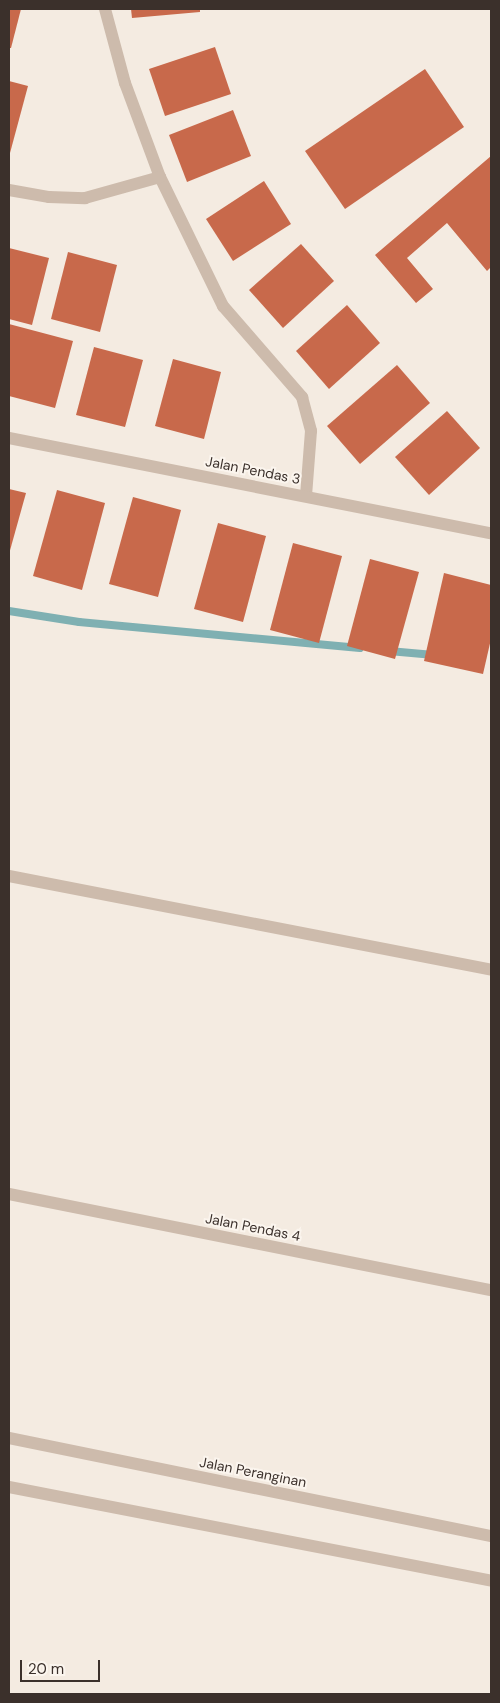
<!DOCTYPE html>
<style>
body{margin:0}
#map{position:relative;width:500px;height:1703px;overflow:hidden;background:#f4ebe1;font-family:"DM Sans",sans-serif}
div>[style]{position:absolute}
.stream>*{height:8px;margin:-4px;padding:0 4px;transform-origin:4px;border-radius:4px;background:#7fb0b2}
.building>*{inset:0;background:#c8694b}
.street>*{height:12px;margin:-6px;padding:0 6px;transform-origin:6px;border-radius:6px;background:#cdbbac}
span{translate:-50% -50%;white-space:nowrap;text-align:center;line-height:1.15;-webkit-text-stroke:4px #fbf5ee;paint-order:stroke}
.street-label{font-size:14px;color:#3b302b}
.frame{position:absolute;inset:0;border:10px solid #3b302b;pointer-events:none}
.scale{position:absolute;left:20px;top:1660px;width:80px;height:22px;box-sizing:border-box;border:2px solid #3b302b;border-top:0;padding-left:6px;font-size:15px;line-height:18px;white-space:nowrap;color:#3b302b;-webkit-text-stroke:4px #fbf5ee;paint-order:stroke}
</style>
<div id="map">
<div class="stream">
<i style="left:9px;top:611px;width:71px;rotate:8.9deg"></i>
<i style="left:79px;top:622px;width:282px;rotate:5.3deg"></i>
<i style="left:389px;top:651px;width:45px;rotate:5.1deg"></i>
</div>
<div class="building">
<i style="clip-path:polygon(9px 9px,21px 9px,11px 48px,9px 48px)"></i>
<i style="clip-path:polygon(131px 9px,200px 9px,200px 12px,132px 18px)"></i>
<i style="clip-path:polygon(215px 47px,231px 94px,165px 116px,149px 69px)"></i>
<i style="clip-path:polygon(425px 69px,464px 127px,345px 209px,305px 151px)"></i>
<i style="clip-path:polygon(9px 81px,28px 86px,10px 153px,9px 152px)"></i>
<i style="clip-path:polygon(233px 110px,251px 156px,187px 182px,169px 135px)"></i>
<i style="clip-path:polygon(491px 156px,491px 267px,487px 271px,447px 223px,407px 258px,433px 289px,416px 303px,375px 255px)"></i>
<i style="clip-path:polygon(264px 181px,291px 224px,233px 261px,206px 219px)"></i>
<i style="clip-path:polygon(301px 244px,334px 281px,283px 328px,249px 290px)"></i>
<i style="clip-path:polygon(9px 248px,49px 258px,32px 325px,9px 319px)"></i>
<i style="clip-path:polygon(68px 252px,117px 265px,100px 332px,51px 319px)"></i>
<i style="clip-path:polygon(347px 305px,380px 343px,329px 389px,296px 351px)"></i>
<i style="clip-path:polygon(9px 324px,73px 341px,55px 408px,9px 396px)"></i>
<i style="clip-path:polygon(94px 347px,143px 360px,125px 427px,76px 415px)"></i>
<i style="clip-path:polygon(173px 359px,221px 372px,204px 439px,155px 426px)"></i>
<i style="clip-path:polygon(397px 365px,430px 403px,360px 464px,327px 426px)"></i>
<i style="clip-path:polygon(447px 411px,480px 448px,429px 495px,395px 457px)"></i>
<i style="clip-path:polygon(9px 489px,26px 493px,9px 554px)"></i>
<i style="clip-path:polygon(57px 490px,105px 503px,82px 590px,33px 576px)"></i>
<i style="clip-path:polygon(133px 497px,181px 510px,158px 597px,109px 584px)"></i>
<i style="clip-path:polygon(218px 523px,266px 536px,243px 622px,194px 609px)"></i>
<i style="clip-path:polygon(293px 543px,342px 556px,319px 643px,270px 630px)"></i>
<i style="clip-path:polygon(370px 559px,419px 572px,395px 659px,347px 646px)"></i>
<i style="clip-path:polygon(444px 573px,491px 585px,491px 639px,483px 674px,424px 661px)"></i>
</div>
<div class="street">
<i style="left:105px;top:9px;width:77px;rotate:74.9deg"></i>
<i style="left:125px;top:83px;width:100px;rotate:69.6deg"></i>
<i style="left:160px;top:177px;width:144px;rotate:64deg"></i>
<i style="left:223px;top:306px;width:121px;rotate:49deg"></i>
<i style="left:302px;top:397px;width:35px;rotate:75deg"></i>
<i style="left:311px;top:431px;width:65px;rotate:94.4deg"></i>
<i style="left:9px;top:190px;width:41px;rotate:9.9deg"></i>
<i style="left:49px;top:197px;width:36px;rotate:2deg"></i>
<i style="left:85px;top:198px;width:78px;rotate:-15.6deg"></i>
<i style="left:9px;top:438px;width:490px;rotate:11.2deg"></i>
<i style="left:9px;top:876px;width:491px;rotate:11deg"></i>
<i style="left:9px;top:1194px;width:491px;rotate:11.3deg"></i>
<i style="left:9px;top:1438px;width:492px;rotate:11.5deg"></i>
<i style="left:9px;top:1487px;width:491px;rotate:11deg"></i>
</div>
<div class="street-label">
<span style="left:253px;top:470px;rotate:11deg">Jalan Pendas 3</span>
<span style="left:253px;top:1227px;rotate:11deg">Jalan Pendas 4</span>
<span style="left:253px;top:1472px;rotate:11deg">Jalan Peranginan</span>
</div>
<div class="frame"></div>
<div class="scale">20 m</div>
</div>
